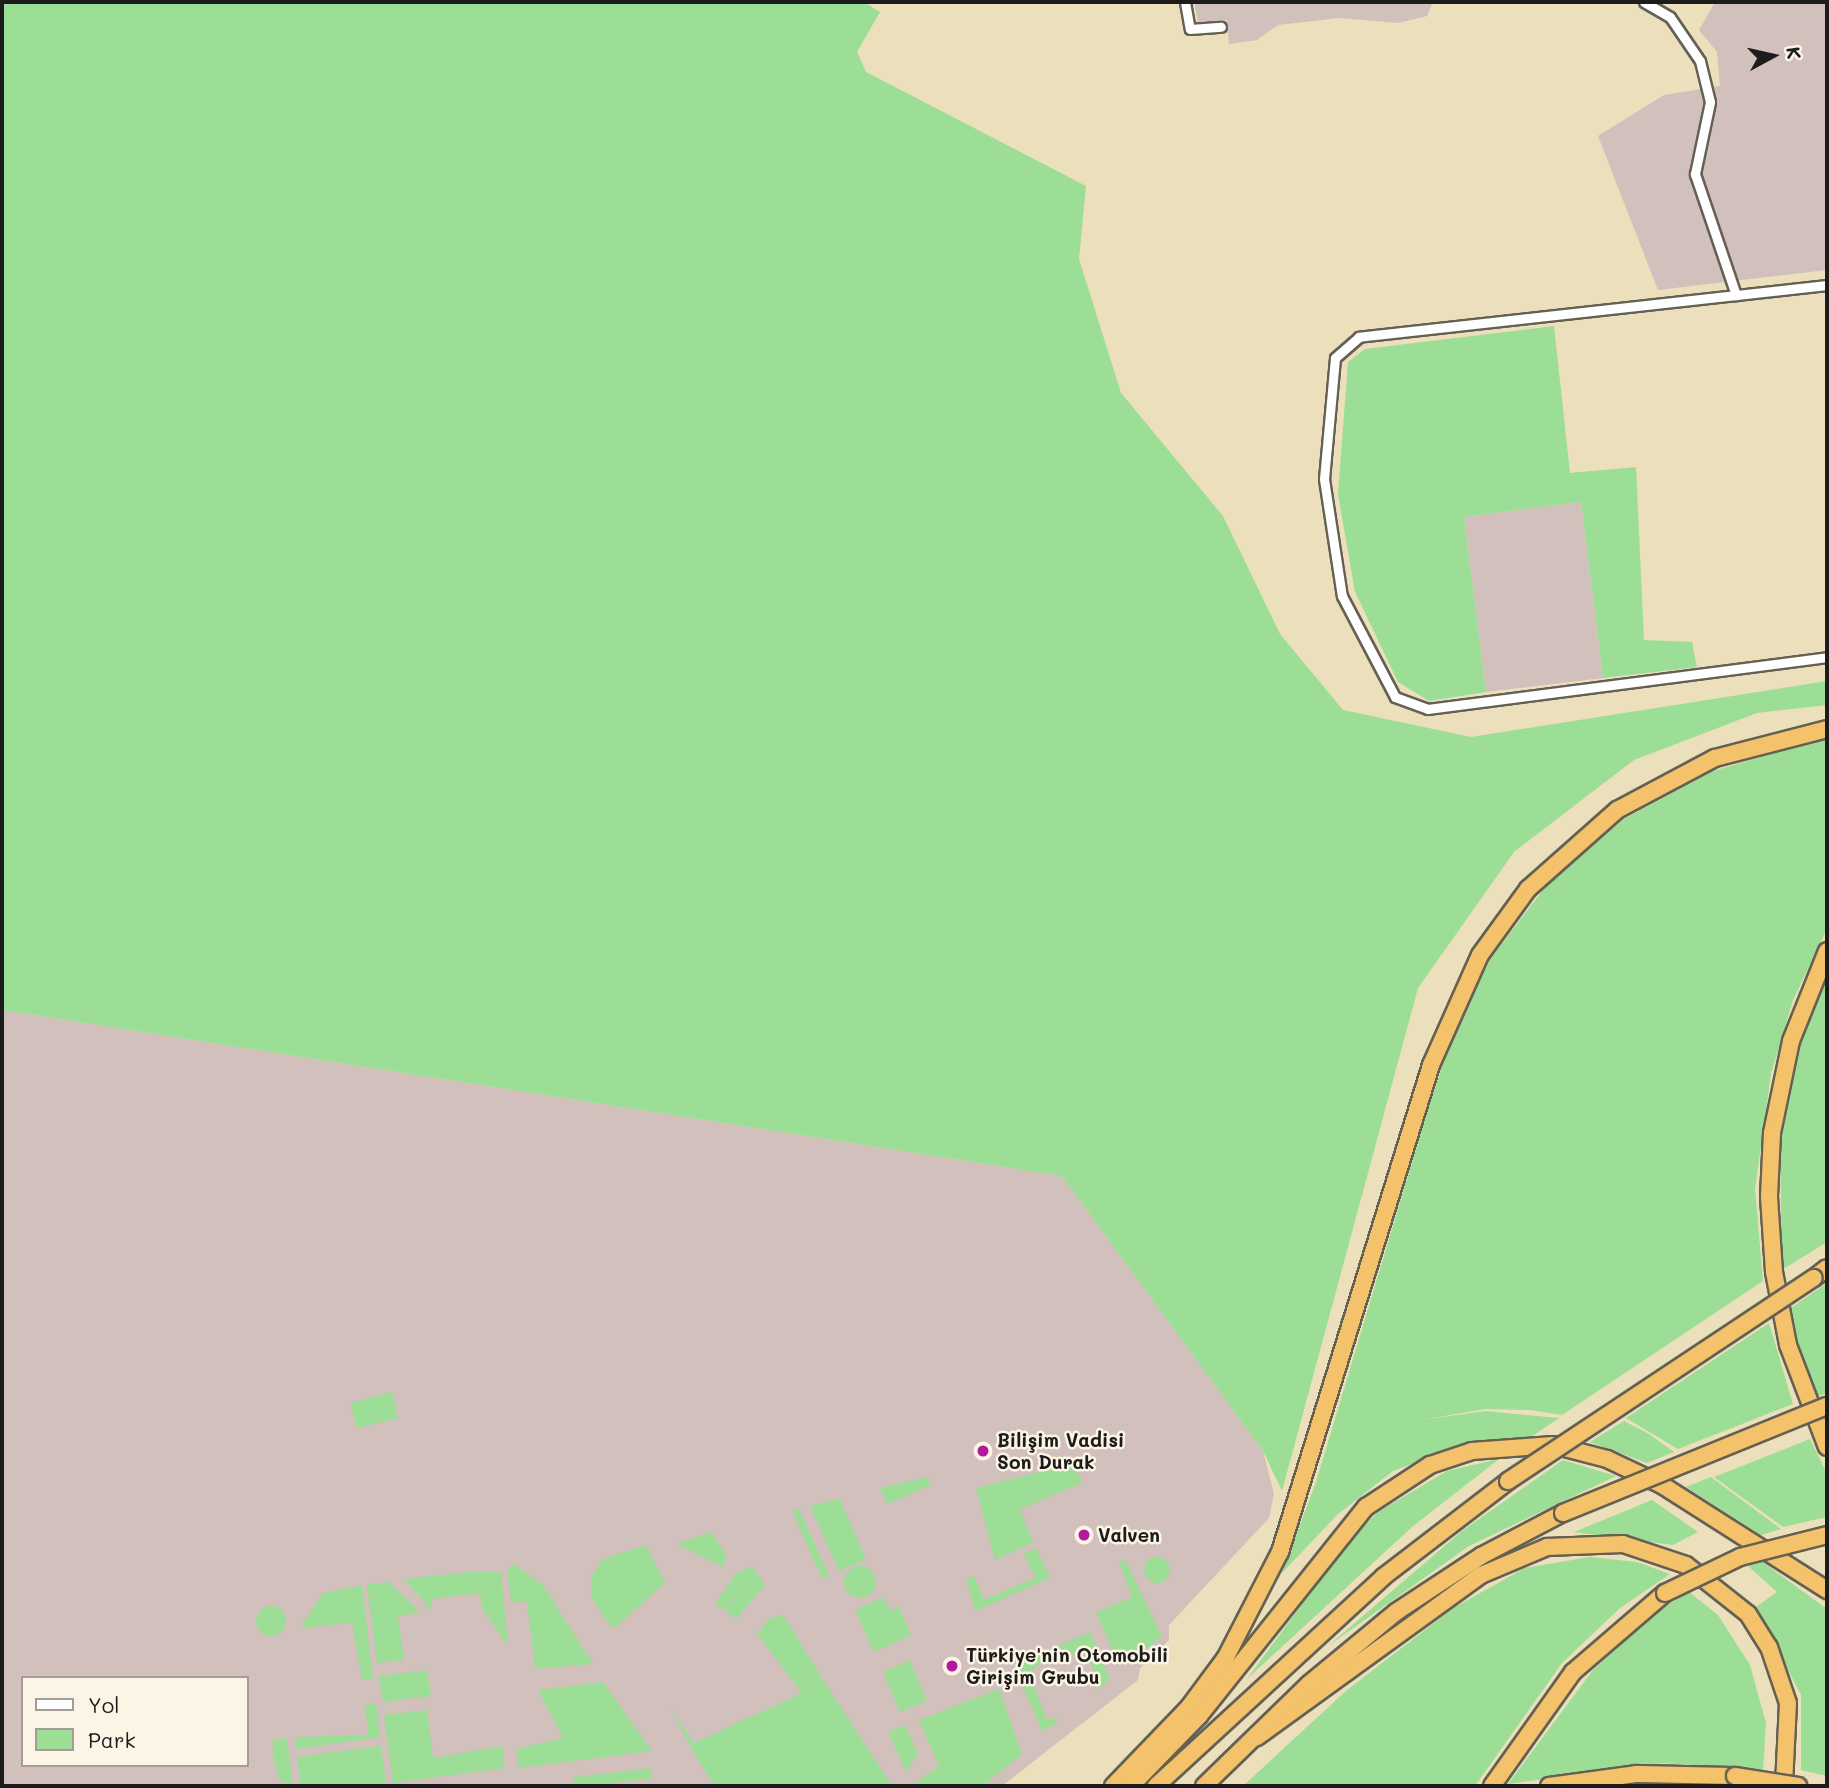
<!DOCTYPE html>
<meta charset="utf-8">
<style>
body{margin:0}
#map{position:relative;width:1829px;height:1788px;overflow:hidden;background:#ebdfbc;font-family:Mali,sans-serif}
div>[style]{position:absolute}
.industrial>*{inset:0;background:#d1c0bc}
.green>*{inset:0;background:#9cde95}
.round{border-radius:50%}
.roads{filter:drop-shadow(2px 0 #646054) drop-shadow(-2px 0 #646054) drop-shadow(0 2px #646054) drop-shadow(0 -2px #646054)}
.minor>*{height:9px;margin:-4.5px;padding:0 4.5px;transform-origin:4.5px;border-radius:4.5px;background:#fff}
.motorway>*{height:16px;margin:-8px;padding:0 8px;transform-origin:8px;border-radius:8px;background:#f3c26a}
.bridges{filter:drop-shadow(2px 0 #646054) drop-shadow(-2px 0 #646054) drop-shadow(0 2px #646054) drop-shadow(0 -2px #646054)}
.motorway-bridge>*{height:16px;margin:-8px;padding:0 8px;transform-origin:8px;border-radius:8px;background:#f3c26a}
.dots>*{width:19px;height:19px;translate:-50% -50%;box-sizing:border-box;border:4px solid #fcf5e5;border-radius:50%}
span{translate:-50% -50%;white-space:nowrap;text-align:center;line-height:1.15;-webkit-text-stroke:5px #fcf5e5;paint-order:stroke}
.poi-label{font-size:19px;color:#1c1c1c;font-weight:700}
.left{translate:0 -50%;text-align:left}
.frame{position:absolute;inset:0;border:4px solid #1c1c1c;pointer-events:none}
.legend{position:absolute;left:21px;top:1676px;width:228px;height:91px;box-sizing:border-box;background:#fcf5e5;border:2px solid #a29e95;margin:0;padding:9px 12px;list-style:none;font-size:21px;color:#1c1c1c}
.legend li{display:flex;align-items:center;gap:14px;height:35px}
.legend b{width:35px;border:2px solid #a29e95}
.north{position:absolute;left:1738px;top:21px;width:70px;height:70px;-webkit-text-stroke:5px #fcf5e5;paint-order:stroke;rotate:82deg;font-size:19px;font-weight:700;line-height:28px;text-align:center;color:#1c1c1c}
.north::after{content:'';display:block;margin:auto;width:24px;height:32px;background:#1c1c1c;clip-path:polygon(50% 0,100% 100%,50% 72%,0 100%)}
</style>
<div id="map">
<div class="industrial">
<i style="clip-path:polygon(1194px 2px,1433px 2px,1427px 16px,1398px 23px,1339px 18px,1278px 25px,1257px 40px,1229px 44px,1227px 20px,1198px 22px)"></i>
<i style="clip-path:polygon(1715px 2px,1827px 2px,1827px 270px,1658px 290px,1598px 136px,1664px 95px,1720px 86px,1717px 52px,1699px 30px)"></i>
<i style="clip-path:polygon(1581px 502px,1603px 678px,1486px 692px,1464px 517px)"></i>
<i style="clip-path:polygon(evenodd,2px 1010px,1062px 1176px,1263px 1451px,1274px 1494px,1269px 1518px,1169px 1625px,1169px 1640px,1140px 1668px,1138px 1680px,1002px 1786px,2px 1786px,2px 1010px,23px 1678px,247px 1678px,247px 1765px,23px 1765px,23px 1678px)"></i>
</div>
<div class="green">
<i style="clip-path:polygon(2px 2px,864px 2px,880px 12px,857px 52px,866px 72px,1086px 186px,1079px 259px,1121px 393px,1223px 516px,1280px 634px,1343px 710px,1471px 737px,1827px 681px,1827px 705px,1757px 713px,1634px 760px,1514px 852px,1418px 988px,1282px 1491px,1263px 1451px,1062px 1176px,2px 1010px)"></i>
<i style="clip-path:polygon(1554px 326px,1570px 473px,1636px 467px,1644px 640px,1692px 642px,1697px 667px,1603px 678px,1581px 502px,1464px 517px,1486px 692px,1429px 701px,1398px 682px,1355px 592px,1338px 494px,1348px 362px,1365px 349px)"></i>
<i style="clip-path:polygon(1827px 738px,1827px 929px,1793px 1000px,1771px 1074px,1755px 1189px,1763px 1281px,1562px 1415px,1531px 1410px,1485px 1409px,1421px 1420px,1485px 1411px,1559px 1418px,1528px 1439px,1465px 1444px,1393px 1471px,1338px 1514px,1282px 1573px,1316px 1482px,1432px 1096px,1456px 1028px,1491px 958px,1549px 882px,1624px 819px,1713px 771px)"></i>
<i style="clip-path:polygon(1827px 968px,1827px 1242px,1782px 1270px,1780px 1134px,1799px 1044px)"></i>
<i style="clip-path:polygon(1827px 1283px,1827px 1393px,1815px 1397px,1788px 1310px)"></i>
<i style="clip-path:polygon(1769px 1323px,1793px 1404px,1678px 1449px,1626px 1418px)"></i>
<i style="clip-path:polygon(392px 1392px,398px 1418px,357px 1428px,350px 1403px)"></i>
<i style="clip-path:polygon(1624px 1421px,1649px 1434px,1674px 1452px,1647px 1463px,1590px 1442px)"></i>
<i style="clip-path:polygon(1810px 1439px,1827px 1474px,1827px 1517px,1783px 1527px,1714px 1477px)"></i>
<i style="clip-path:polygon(1499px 1459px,1412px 1527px,1247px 1679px,1348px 1542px,1378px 1512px,1447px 1471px)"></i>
<i style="clip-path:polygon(1563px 1460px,1616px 1476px,1469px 1546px,1328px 1646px,1462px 1531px)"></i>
<i style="clip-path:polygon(1073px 1463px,1082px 1483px,1020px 1509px,1033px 1543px,995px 1560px,976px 1488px)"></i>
<i style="clip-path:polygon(927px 1477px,931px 1485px,887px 1504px,880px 1488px)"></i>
<i style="clip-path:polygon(1711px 1477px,1781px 1529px,1761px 1535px,1686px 1487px)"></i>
<i style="clip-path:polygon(840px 1499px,866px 1559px,839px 1571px,810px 1506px)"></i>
<i style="clip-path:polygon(1652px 1500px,1698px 1532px,1673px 1545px,1574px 1532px)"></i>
<i style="clip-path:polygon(799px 1509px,829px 1576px,822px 1579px,792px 1511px)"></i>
<i style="clip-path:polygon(711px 1532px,726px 1555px,724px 1567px,676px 1544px)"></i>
<i style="clip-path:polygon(646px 1545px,665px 1583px,613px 1629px,592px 1599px,591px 1577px,603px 1559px)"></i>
<i style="clip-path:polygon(1036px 1548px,1050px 1578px,975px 1611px,966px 1579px,974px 1576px,984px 1600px,1035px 1578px,1024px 1553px)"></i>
<i class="round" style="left:1144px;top:1557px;width:26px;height:26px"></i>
<i style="clip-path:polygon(1590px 1557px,1637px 1562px,1670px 1574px,1620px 1608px,1562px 1663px,1475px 1786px,1243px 1786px,1347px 1690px,1455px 1607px,1525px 1568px)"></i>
<i style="clip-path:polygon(1125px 1560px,1162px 1636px,1126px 1665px,1118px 1663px,1096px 1612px,1132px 1597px,1119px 1562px)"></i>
<i style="clip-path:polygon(1760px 1560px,1827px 1609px,1827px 1776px,1801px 1770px,1801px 1695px,1756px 1607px,1777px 1592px,1748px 1566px)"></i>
<i style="clip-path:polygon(513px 1564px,543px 1585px,593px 1664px,535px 1669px,527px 1602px,511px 1602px,507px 1570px)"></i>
<i class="round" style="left:844px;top:1566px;width:32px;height:32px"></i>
<i style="clip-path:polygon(752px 1567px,765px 1585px,736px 1619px,725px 1611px,745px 1583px,724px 1610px,715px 1604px,736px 1573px)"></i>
<i style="clip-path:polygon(479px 1571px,501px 1573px,508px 1646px,482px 1608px,480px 1593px,431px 1599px,432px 1611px,404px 1579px)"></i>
<i style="clip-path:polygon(389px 1582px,420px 1612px,398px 1616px,404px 1660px,377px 1663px,367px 1584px)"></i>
<i style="clip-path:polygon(362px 1585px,373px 1679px,362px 1680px,352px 1623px,300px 1628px,323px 1593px)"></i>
<i style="clip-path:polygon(1689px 1592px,1718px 1615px,1750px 1665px,1766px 1723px,1763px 1770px,1662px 1763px,1508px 1784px,1593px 1670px,1659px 1610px)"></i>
<i style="clip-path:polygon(883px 1597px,890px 1611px,899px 1607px,911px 1635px,874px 1652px,855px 1610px)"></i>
<i class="round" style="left:256px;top:1606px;width:30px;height:30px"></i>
<i style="clip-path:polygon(783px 1615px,822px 1678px,892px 1786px,715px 1786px,695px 1755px,670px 1708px,694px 1743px,802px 1693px,757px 1634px,770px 1618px)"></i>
<i style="clip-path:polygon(1090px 1632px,1110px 1679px,1095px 1692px,1100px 1684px,1085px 1651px,1037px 1665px,1029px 1675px,1048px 1721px,1055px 1717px,1058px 1723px,1042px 1731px,1014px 1666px)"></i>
<i style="clip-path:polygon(910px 1660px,927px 1701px,900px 1712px,883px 1672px)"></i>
<i style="clip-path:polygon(427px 1670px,431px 1696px,383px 1702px,379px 1676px)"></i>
<i style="clip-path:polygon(603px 1682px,652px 1751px,519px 1768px,516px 1749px,563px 1738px,538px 1690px)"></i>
<i style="clip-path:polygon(999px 1689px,1022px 1754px,982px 1786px,912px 1786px,939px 1766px,919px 1720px)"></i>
<i style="clip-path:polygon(376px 1703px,380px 1737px,296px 1749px,295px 1737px,368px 1735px,365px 1705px)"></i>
<i style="clip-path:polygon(427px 1710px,433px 1758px,502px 1746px,504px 1768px,393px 1783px,384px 1715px)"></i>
<i style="clip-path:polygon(905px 1725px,918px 1754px,906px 1772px,888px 1732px)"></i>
<i style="clip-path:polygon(287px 1738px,293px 1786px,279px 1780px,274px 1761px,272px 1740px)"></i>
<i style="clip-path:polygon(381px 1746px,386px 1783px,301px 1786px,297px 1757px)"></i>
<i style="clip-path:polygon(651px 1768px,652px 1779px,574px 1786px,573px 1777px)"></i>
</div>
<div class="roads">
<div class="minor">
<i style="left:1185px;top:2px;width:27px;rotate:80deg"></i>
<i style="left:1190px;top:29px;width:31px;rotate:-4deg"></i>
<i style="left:1644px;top:2px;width:30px;rotate:30deg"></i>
<i style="left:1670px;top:17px;width:53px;rotate:55.7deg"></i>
<i style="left:1700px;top:61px;width:42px;rotate:76.3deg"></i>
<i style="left:1710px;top:102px;width:74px;rotate:101.8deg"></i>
<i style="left:1695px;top:174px;width:128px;rotate:71.3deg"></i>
<i style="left:1827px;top:285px;width:471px;rotate:173.7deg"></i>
<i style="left:1359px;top:337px;width:32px;rotate:139deg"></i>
<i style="left:1335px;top:358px;width:121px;rotate:95.2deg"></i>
<i style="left:1324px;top:479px;width:118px;rotate:81.3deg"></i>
<i style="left:1342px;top:596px;width:114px;rotate:62.3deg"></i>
<i style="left:1395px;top:697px;width:35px;rotate:20deg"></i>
<i style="left:1428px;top:709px;width:402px;rotate:-7.4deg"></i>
</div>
<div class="motorway">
<i style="left:1827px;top:951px;width:97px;rotate:111.8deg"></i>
<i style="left:1791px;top:1041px;width:94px;rotate:101.7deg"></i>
<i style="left:1772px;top:1133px;width:64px;rotate:92.7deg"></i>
<i style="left:1769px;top:1197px;width:75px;rotate:86.2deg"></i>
<i style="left:1774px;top:1272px;width:74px;rotate:79.1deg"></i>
<i style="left:1788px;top:1345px;width:109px;rotate:69.1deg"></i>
<i style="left:1814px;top:1278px;width:16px;rotate:-38deg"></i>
<i style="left:1257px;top:1737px;width:276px;rotate:-35.9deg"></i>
<i style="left:1481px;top:1575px;width:72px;rotate:-23deg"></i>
<i style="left:1547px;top:1547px;width:76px;rotate:-2.3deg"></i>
<i style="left:1623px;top:1544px;width:66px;rotate:18.4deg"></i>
<i style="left:1686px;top:1565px;width:79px;rotate:38.3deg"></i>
<i style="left:1748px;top:1614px;width:39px;rotate:58deg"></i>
<i style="left:1769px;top:1647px;width:59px;rotate:71.3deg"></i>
<i style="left:1788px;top:1703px;width:83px;rotate:92.8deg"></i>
<i style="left:1113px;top:1786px;width:110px;rotate:-46.1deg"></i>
<i style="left:1189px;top:1707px;width:62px;rotate:-53.5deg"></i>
<i style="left:1226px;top:1657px;width:118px;rotate:-62.8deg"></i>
<i style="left:1280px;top:1552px;width:510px;rotate:-72.77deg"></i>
<i style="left:1431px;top:1065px;width:120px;rotate:-66deg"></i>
<i style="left:1480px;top:955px;width:82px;rotate:-54deg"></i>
<i style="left:1528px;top:889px;width:119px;rotate:-41.6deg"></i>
<i style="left:1617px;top:810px;width:111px;rotate:-28deg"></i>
<i style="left:1715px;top:758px;width:116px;rotate:-14.5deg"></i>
<i style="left:1131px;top:1786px;width:98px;rotate:-45.8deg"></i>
<i style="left:1199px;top:1716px;width:268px;rotate:-51.4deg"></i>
<i style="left:1366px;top:1507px;width:77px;rotate:-33.3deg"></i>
<i style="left:1430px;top:1465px;width:44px;rotate:-18.4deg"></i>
<i style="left:1472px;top:1451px;width:81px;rotate:-4.2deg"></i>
<i style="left:1553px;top:1445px;width:56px;rotate:14.5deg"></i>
<i style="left:1607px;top:1459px;width:61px;rotate:25.3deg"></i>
<i style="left:1662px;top:1485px;width:196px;rotate:32.5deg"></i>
<i style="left:1156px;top:1786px;width:309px;rotate:-42.6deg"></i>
<i style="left:1383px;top:1577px;width:158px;rotate:-37.5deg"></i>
<i style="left:1204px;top:1786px;width:146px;rotate:-44.2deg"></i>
<i style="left:1309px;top:1684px;width:113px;rotate:-39.6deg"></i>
<i style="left:1396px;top:1612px;width:102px;rotate:-33.4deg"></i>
<i style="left:1481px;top:1556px;width:93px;rotate:-27.7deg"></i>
<i style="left:1492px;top:1786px;width:140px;rotate:-54.6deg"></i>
<i style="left:1573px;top:1672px;width:121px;rotate:-40.7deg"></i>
<i style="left:1549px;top:1786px;width:89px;rotate:-7.8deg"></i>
<i style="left:1637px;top:1774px;width:98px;rotate:1.2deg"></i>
</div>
</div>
<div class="bridges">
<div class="motorway-bridge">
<i style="left:1508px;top:1481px;width:367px;rotate:-33.6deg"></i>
<i style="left:1563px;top:1513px;width:285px;rotate:-22.1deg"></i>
<i style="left:1665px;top:1593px;width:83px;rotate:-25.6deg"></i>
<i style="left:1740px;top:1557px;width:90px;rotate:-14.2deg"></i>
<i style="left:1735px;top:1776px;width:64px;rotate:9deg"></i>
</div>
</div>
<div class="dots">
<i style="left:983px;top:1451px;background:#b5179e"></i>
<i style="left:1084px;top:1535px;background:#b5179e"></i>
<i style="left:952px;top:1666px;background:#b5179e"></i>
</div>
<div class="poi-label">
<span class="left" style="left:997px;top:1451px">Bilişim Vadisi<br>Son Durak</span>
<span class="left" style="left:1098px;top:1535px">Valven</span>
<span class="left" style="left:966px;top:1666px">Türkiye'nin Otomobili<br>Girişim Grubu</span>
</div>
<div class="frame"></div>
<ul class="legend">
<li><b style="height:9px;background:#fff"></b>Yol</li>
<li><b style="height:19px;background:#9cde95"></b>Park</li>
</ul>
<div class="north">K</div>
</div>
